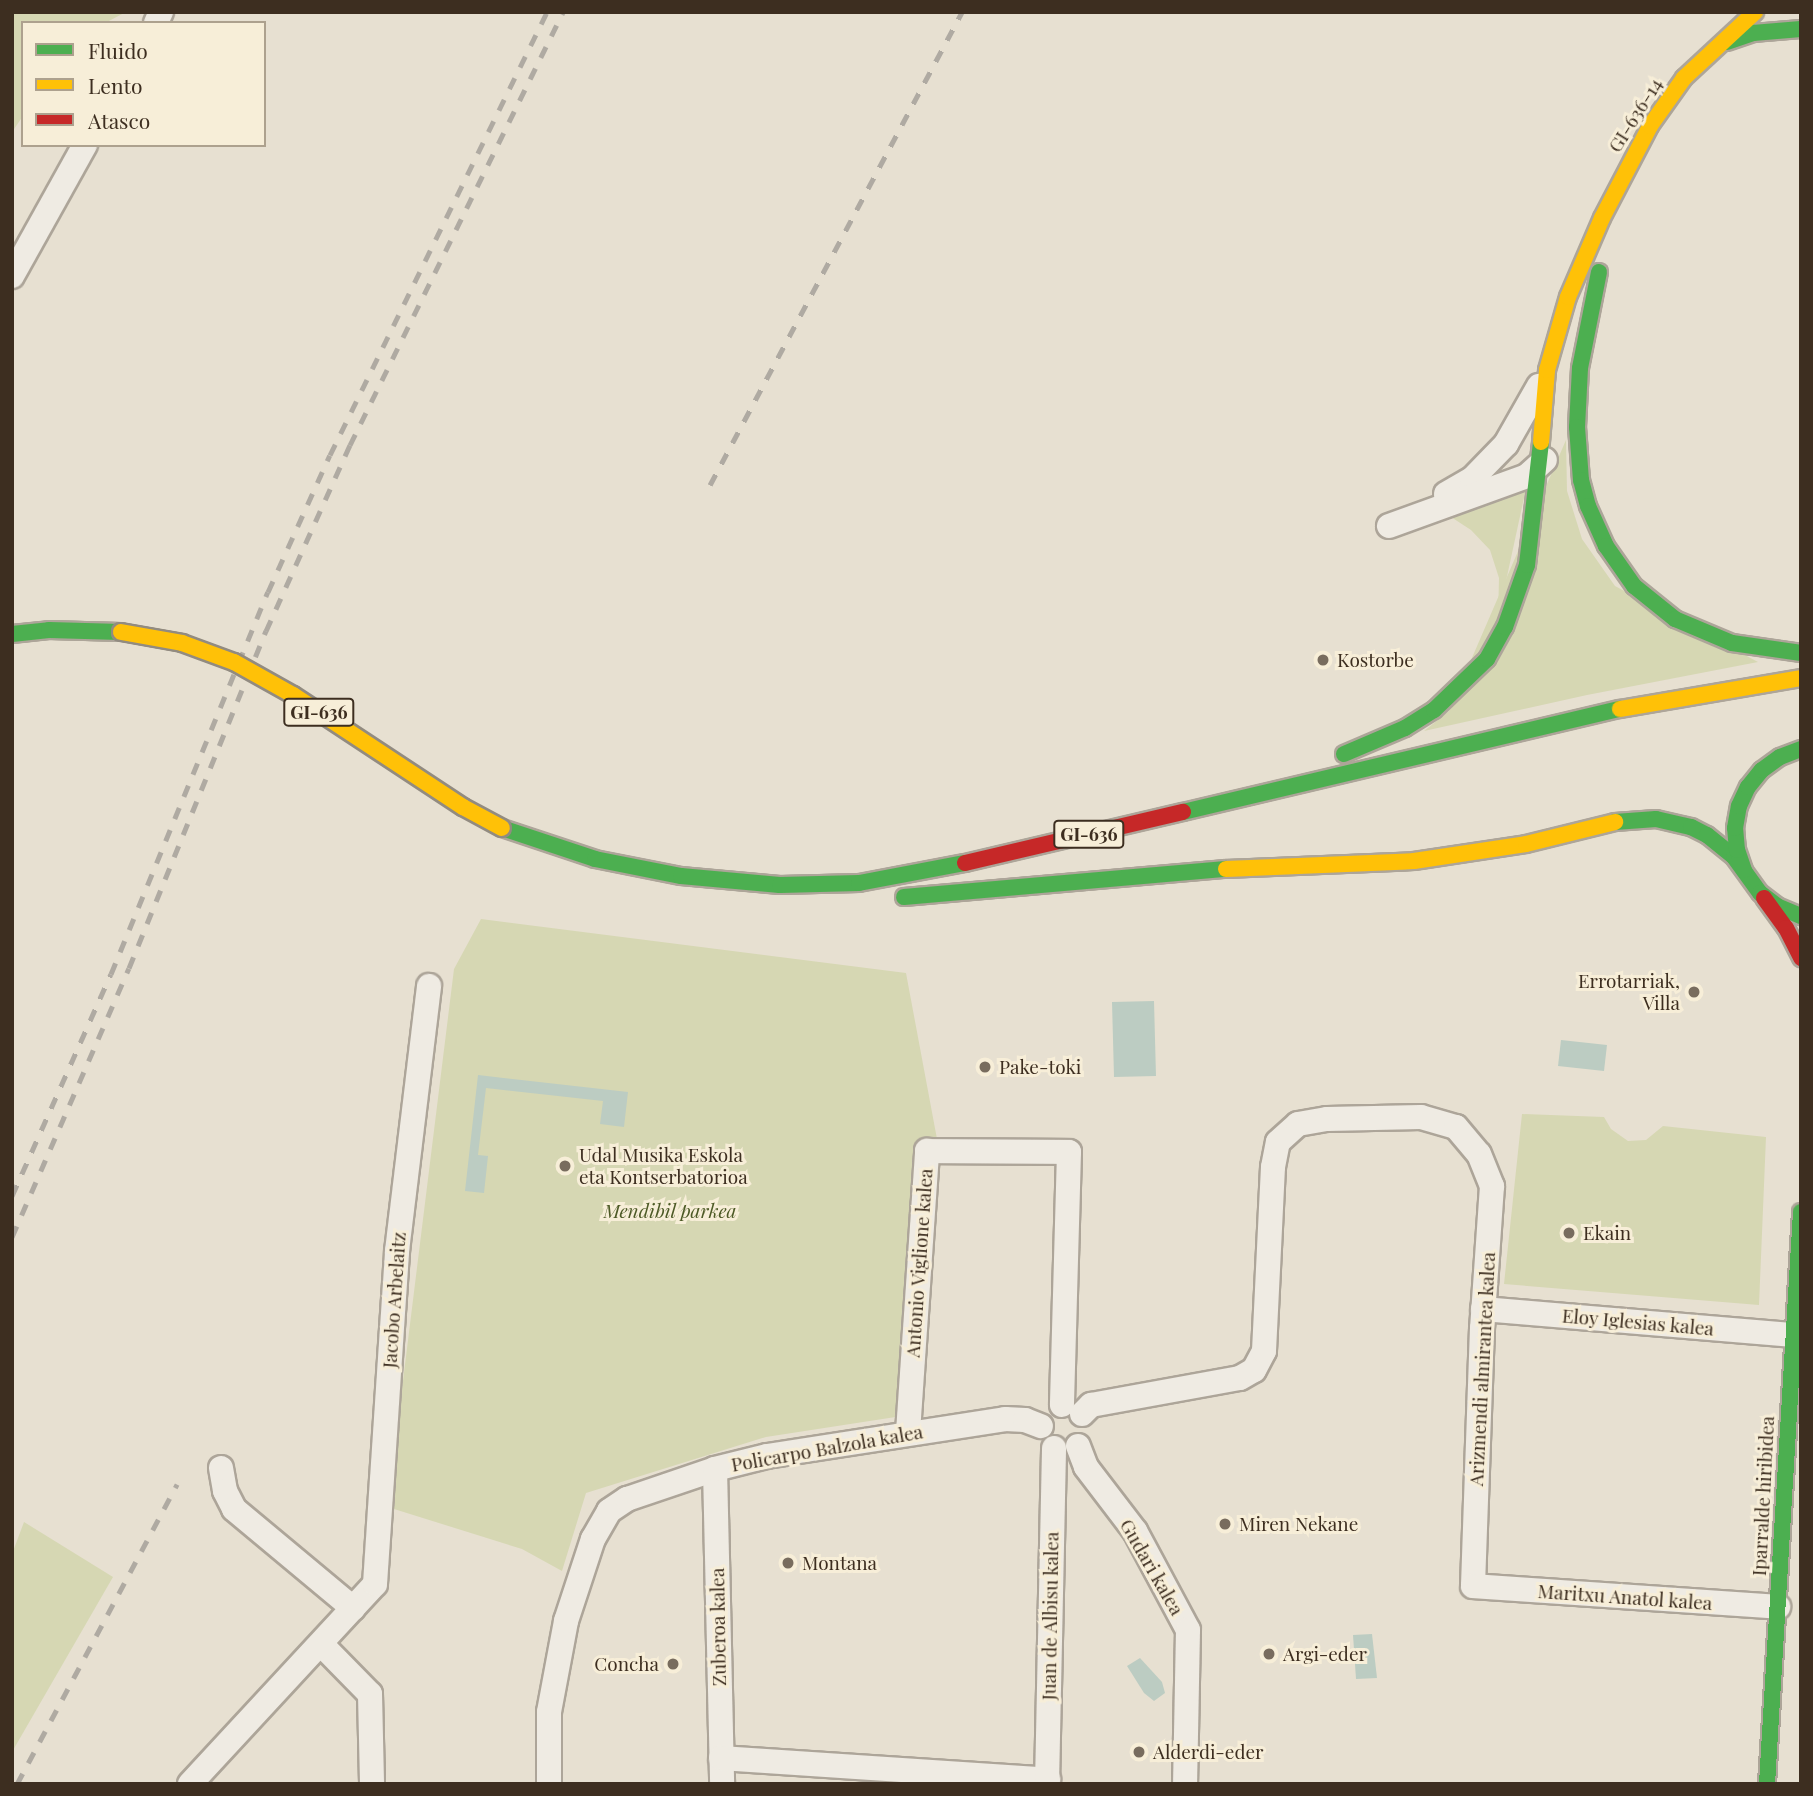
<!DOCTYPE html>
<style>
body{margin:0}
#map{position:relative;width:1813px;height:1796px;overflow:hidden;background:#e7e0d1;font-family:"Playfair Display",serif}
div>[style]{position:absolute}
.green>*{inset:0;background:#d6d7b3}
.water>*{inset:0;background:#bcccc2}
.roads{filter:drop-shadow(2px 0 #ada599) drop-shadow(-2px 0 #ada599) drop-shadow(0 2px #ada599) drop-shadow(0 -2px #ada599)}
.street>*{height:24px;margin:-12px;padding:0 12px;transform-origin:12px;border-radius:12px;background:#efebe3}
.fast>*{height:16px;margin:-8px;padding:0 8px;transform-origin:8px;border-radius:8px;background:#4caf50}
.slow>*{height:16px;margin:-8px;padding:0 8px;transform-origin:8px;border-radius:8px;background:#ffc107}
.jam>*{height:16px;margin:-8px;padding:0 8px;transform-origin:8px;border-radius:8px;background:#c62828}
.rail>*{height:5px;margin-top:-2.5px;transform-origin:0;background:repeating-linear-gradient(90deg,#afaaa2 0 12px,transparent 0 24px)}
.bridges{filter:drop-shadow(2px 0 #928b80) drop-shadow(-2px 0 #928b80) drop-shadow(0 2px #928b80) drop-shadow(0 -2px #928b80)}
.slow-bridge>*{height:16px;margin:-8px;padding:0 8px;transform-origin:8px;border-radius:8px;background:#ffc107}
.dots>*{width:19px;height:19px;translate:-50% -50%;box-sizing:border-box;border:4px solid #f7eed8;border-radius:50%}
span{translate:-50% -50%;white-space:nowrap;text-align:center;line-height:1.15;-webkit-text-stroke:6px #f7eed8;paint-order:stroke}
.shield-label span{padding:2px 5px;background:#f7eed8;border:2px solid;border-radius:5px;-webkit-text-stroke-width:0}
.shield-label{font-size:18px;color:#3d2e20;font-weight:700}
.street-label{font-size:19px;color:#3d2e20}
.poi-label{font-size:19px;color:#3d2e20}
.left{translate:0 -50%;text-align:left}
.right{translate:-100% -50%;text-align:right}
.park-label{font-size:19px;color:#4d5a26;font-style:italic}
.frame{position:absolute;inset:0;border:14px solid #3d2e20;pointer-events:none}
.legend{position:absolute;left:21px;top:21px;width:245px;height:126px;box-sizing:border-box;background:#f7eed8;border:2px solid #ada18e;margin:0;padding:9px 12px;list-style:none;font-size:21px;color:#3d2e20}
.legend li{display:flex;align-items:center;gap:14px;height:35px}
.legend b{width:35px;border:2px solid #ada18e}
</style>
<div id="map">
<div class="green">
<i style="clip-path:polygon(12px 12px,126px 12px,105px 23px,23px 23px,23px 116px,12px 132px)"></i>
<i style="clip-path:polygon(1566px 440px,1567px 491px,1582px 539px,1615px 586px,1758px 662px,1587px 695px,1424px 731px,1449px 711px)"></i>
<i style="clip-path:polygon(1527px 484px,1498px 618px,1499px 578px,1490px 550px,1471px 530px,1451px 517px)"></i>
<i style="clip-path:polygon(481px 919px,906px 973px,937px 1139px,902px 1416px,766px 1437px,586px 1493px,562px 1571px,522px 1549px,394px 1509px,399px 1413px,454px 969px)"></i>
<i style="clip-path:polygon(1522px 1114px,1604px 1117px,1611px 1129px,1628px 1141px,1646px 1140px,1663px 1126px,1766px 1137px,1759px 1305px,1504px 1284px)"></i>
<i style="clip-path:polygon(24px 1522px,113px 1577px,12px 1752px,12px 1554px)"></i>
</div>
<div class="water">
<i style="clip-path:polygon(1154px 1001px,1156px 1076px,1114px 1077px,1112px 1002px)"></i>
<i style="clip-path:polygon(1561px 1040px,1607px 1045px,1604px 1071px,1558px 1066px)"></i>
<i style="clip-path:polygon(478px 1075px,628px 1092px,624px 1127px,600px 1124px,603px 1101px,486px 1088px,478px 1155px,488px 1156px,484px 1193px,465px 1191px)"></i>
<i style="clip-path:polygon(1372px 1634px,1377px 1678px,1356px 1679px,1353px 1635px)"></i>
<i style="clip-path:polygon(1140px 1658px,1162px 1682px,1165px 1693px,1154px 1701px,1144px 1693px,1127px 1666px)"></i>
</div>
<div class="roads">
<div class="street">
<i style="left:156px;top:23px;width:12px;rotate:-66deg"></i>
<i style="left:12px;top:276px;width:150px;rotate:-60.9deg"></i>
<i style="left:1446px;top:494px;width:30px;rotate:-30deg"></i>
<i style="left:1472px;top:479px;width:49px;rotate:-45.8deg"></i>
<i style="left:1506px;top:444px;width:67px;rotate:-60.4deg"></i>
<i style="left:1389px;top:526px;width:147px;rotate:-19.9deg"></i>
<i style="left:1527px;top:476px;width:24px;rotate:-42deg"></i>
<i style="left:1483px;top:1309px;width:312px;rotate:4.8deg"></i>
<i style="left:1082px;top:1414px;width:13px;rotate:-45deg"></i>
<i style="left:1091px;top:1405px;width:151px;rotate:-10.3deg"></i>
<i style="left:1240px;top:1378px;width:16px;rotate:-30deg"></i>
<i style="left:1254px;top:1370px;width:21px;rotate:-62deg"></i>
<i style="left:1264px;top:1351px;width:184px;rotate:-87.2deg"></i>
<i style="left:1273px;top:1167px;width:25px;rotate:-79deg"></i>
<i style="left:1278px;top:1142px;width:27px;rotate:-42deg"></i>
<i style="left:1298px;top:1124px;width:29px;rotate:-10deg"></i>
<i style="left:1327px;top:1119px;width:94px;rotate:-1.2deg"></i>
<i style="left:1421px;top:1117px;width:36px;rotate:16deg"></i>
<i style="left:1456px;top:1127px;width:35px;rotate:50deg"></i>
<i style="left:1479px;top:1154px;width:35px;rotate:68deg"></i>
<i style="left:1492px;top:1186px;width:142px;rotate:94deg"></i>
<i style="left:1482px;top:1328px;width:258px;rotate:92deg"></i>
<i style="left:1473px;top:1586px;width:306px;rotate:3.9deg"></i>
<i style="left:908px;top:1432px;width:282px;rotate:-86.1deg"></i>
<i style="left:927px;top:1151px;width:142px;rotate:0.4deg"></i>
<i style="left:1069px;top:1152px;width:253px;rotate:91.6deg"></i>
<i style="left:1078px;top:1446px;width:22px;rotate:69deg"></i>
<i style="left:1086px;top:1467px;width:81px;rotate:52.6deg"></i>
<i style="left:1135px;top:1531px;width:112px;rotate:61.8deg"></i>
<i style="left:1188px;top:1630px;width:154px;rotate:91.1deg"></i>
<i style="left:221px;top:1468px;width:23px;rotate:80deg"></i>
<i style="left:225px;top:1491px;width:20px;rotate:63deg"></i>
<i style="left:234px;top:1509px;width:155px;rotate:39.8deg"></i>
<i style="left:715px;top:1469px;width:315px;rotate:88.7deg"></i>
<i style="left:321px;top:1644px;width:70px;rotate:45.6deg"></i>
<i style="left:370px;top:1694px;width:90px;rotate:88.7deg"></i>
<i style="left:721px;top:1758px;width:328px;rotate:3.8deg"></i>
<i style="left:190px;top:1784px;width:272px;rotate:-47.2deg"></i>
<i style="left:375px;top:1584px;width:334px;rotate:-86.2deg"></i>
<i style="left:397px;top:1251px;width:267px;rotate:-83.1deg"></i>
<i style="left:549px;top:1784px;width:72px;rotate:-90deg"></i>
<i style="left:549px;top:1712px;width:93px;rotate:-79.4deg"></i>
<i style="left:566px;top:1621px;width:86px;rotate:-71.8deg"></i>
<i style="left:593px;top:1539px;width:32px;rotate:-60deg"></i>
<i style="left:609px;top:1511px;width:22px;rotate:-34deg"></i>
<i style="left:627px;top:1499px;width:93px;rotate:-18.8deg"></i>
<i style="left:715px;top:1469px;width:54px;rotate:-14deg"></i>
<i style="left:767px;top:1456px;width:241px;rotate:-8.8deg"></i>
<i style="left:1005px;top:1419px;width:20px;rotate:3deg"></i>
<i style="left:1025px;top:1420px;width:17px;rotate:21deg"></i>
<i style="left:1047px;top:1784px;width:336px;rotate:-88.8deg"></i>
</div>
<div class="fast">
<i style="left:1727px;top:42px;width:28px;rotate:-19deg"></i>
<i style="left:1753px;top:33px;width:48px;rotate:-4.8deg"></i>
<i style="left:1599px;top:272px;width:98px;rotate:101.2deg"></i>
<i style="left:1580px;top:368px;width:59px;rotate:92.9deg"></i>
<i style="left:1577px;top:427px;width:53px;rotate:85.7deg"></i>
<i style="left:1581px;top:480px;width:27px;rotate:75deg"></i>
<i style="left:1588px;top:506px;width:44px;rotate:65.8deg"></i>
<i style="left:1606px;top:546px;width:49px;rotate:55deg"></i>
<i style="left:1634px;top:586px;width:53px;rotate:38.8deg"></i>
<i style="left:1675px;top:619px;width:62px;rotate:22.8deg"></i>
<i style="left:1732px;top:643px;width:70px;rotate:8.2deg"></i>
<i style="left:12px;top:634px;width:37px;rotate:-6deg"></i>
<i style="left:49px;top:630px;width:72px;rotate:1.6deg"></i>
<i style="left:1344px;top:754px;width:66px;rotate:-23.1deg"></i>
<i style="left:1405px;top:728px;width:34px;rotate:-32deg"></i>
<i style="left:1434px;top:710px;width:74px;rotate:-43.9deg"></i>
<i style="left:1487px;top:659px;width:37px;rotate:-61deg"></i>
<i style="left:1505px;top:627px;width:66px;rotate:-70.5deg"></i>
<i style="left:1527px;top:565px;width:124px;rotate:-83.5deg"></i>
<i style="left:1183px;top:812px;width:449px;rotate:-13.3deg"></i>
<i style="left:1615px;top:822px;width:41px;rotate:-4.2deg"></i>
<i style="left:1656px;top:819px;width:36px;rotate:13deg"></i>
<i style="left:1691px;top:827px;width:18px;rotate:27deg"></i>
<i style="left:1707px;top:835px;width:35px;rotate:39deg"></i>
<i style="left:1734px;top:857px;width:44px;rotate:54.2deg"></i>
<i style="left:1760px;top:893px;width:21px;rotate:37deg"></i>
<i style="left:1777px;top:906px;width:26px;rotate:23deg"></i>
<i style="left:502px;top:828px;width:98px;rotate:18.4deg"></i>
<i style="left:595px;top:859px;width:88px;rotate:11.2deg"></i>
<i style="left:681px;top:876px;width:99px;rotate:5.2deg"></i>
<i style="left:780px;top:885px;width:79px;rotate:-1.5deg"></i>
<i style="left:859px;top:883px;width:108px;rotate:-10.7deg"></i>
<i style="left:1744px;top:870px;width:21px;rotate:-109deg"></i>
<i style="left:1737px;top:850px;width:22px;rotate:-95deg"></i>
<i style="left:1735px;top:828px;width:22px;rotate:-80deg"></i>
<i style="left:1739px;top:806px;width:21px;rotate:-65deg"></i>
<i style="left:1748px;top:787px;width:22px;rotate:-51deg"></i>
<i style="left:1762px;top:770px;width:22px;rotate:-36deg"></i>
<i style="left:1780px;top:757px;width:22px;rotate:-21deg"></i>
<i style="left:904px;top:897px;width:323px;rotate:-5deg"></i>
<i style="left:1767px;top:1784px;width:573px;rotate:-86.6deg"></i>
</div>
<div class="slow">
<i style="left:1541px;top:442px;width:72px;rotate:-85.2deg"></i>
<i style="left:1547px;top:370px;width:76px;rotate:-74deg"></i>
<i style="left:1568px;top:297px;width:86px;rotate:-66.7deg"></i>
<i style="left:1602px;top:218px;width:104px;rotate:-62.4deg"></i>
<i style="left:1650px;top:126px;width:59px;rotate:-54.7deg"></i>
<i style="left:1684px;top:78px;width:97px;rotate:-42.9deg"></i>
<i style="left:1620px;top:709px;width:184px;rotate:-9.7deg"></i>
<i style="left:1226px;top:869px;width:188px;rotate:-2.4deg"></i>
<i style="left:1414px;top:861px;width:113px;rotate:-8.6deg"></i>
<i style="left:1526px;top:844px;width:92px;rotate:-13.9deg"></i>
</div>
<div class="jam">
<i style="left:965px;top:863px;width:224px;rotate:-13.2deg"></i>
<i style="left:1764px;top:898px;width:37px;rotate:54deg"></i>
<i style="left:1786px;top:928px;width:34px;rotate:63deg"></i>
</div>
</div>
<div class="rail">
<i style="left:710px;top:485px;width:536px;rotate:-61.95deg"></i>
<i style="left:12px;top:1196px;width:243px;rotate:-66deg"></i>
<i style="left:111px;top:974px;width:413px;rotate:-67.7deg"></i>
<i style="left:268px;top:592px;width:150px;rotate:-65.7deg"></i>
<i style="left:330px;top:455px;width:493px;rotate:-63.9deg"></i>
<i style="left:12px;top:1237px;width:293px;rotate:-66.5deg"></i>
<i style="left:129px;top:968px;width:364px;rotate:-67.9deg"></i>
<i style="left:266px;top:631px;width:204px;rotate:-65.7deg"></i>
<i style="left:350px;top:445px;width:483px;rotate:-63.8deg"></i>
<i style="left:17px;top:1784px;width:340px;rotate:-61.9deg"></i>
</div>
<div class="bridges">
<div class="slow-bridge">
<i style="left:121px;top:632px;width:62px;rotate:10.2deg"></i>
<i style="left:182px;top:643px;width:55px;rotate:20.1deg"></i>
<i style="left:234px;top:662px;width:68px;rotate:29.2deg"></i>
<i style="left:293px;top:695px;width:204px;rotate:33.4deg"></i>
<i style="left:463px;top:807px;width:44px;rotate:28.3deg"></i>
</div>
</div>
<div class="dots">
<i style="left:1323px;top:660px;background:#786c5e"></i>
<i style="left:1694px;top:992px;background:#786c5e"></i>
<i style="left:985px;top:1067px;background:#786c5e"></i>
<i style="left:565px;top:1166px;background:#786c5e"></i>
<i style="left:1569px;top:1233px;background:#786c5e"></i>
<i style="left:1225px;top:1524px;background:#786c5e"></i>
<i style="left:788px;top:1563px;background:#786c5e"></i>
<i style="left:1269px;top:1654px;background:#786c5e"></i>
<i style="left:673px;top:1664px;background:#786c5e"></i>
<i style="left:1139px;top:1752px;background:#786c5e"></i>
</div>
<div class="shield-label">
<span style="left:319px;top:712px">GI-636</span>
<span style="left:1089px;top:834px">GI-636</span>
</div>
<div class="street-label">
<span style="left:1635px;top:115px;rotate:-58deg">GI-636-14</span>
<span style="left:919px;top:1263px;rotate:-86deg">Antonio Viglione kalea</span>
<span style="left:394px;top:1300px;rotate:-86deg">Jacobo Arbelaitz</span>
<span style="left:1638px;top:1322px;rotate:5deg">Eloy Iglesias kalea</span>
<span style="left:1482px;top:1369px;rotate:-87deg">Arizmendi almirantea kalea</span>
<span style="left:827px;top:1448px;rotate:-10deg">Policarpo Balzola kalea</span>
<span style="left:1763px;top:1496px;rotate:-87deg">Iparralde hiribidea</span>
<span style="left:1152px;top:1567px;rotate:60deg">Gudari kalea</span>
<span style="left:1625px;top:1597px;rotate:4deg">Maritxu Anatol kalea</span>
<span style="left:1050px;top:1616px;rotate:-89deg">Juan de Albisu kalea</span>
<span style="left:718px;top:1627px;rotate:-91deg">Zuberoa kalea</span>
</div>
<div class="poi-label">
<span class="left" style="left:1337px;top:660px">Kostorbe</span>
<span class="right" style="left:1680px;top:992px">Errotarriak,<br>Villa</span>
<span class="left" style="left:999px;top:1067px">Pake-toki</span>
<span class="left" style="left:579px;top:1166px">Udal Musika Eskola<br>eta Kontserbatorioa</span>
<span class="left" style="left:1583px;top:1233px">Ekain</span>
<span class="left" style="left:1239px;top:1524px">Miren Nekane</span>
<span class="left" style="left:802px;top:1563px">Montana</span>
<span class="left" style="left:1283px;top:1654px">Argi-eder</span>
<span class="right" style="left:659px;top:1664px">Concha</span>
<span class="left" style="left:1153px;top:1752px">Alderdi-eder</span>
</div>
<div class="park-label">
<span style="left:670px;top:1211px">Mendibil parkea</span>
</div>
<div class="frame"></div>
<ul class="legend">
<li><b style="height:9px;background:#4caf50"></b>Fluido</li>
<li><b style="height:9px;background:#ffc107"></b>Lento</li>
<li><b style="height:9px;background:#c62828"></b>Atasco</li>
</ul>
</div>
